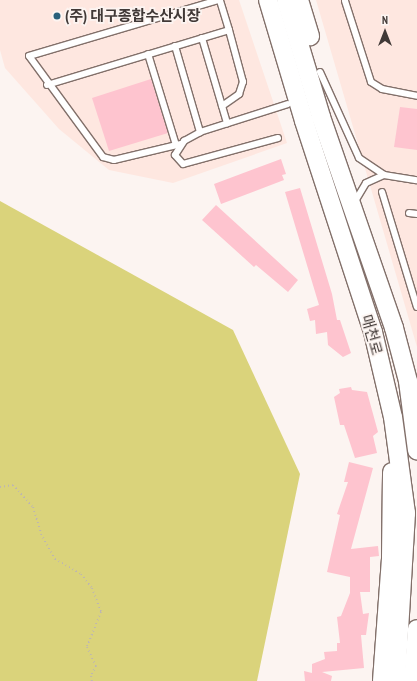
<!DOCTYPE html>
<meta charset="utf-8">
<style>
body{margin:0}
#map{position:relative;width:417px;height:681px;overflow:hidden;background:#fcf4f1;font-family:"PT Sans Narrow","Noto Sans KR",sans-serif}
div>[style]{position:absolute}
.built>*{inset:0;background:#fee7e0}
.green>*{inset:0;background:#dad37b}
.building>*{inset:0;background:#fec4cf}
.path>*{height:2px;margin-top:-1px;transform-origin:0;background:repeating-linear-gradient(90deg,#bdb5b3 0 1px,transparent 0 4px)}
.roads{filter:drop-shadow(1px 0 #82706a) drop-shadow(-1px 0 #82706a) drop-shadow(0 1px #82706a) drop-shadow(0 -1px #82706a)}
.lane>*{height:6px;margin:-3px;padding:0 3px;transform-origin:3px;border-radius:3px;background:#fff}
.secondary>*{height:18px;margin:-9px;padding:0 9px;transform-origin:9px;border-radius:9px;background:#fff}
.dots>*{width:11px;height:11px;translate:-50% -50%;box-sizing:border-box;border:2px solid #fcf4f1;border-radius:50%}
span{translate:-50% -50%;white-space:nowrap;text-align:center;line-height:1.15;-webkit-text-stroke:3.5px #fcf4f1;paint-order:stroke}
.poi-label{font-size:15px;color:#413937;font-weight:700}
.left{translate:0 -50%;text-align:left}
.street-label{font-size:15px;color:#413937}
.north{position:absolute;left:365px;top:12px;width:40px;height:40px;-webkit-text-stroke:3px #fcf4f1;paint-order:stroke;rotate:0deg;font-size:11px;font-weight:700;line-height:16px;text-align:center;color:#413937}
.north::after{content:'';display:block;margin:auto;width:14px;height:18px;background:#413937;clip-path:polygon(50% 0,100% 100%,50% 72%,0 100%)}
</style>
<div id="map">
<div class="built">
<i style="clip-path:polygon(0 0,239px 0,287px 143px,173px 183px,109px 170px,59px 129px,5px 68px,0 50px)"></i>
<i style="clip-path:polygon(316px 0,417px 0,417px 347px,351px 120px)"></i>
</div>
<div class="green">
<i style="clip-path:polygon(0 201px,233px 330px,300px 474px,257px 681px,0 681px)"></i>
</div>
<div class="building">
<i style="clip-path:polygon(151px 79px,168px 133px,109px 151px,92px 98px)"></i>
<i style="clip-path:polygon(400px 107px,417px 109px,417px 150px,394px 147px)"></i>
<i style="clip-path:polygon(281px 159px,286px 174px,282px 175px,284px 180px,221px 204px,214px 184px)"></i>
<i style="clip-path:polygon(300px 188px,332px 294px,337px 320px,340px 320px,351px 353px,343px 357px,328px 345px,327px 332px,316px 334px,315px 320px,310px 321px,307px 309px,319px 305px,285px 192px)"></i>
<i style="clip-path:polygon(216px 205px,298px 280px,288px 292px,256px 265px,254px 267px,202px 220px)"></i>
<i style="clip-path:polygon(351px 387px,352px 390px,367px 392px,378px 432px,373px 436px,377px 453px,355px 458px,344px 425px,340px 425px,334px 397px,340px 393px,339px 389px)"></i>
<i style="clip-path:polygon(349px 462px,373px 468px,351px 549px,378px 546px,379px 556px,370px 557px,370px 592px,360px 592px,363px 614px,369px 613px,366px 635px,361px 635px,364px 668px,322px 672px,332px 676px,331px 681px,305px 681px,304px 671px,312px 673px,312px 664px,325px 659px,324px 652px,337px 651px,337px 643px,340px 643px,337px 617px,341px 616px,350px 593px,350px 577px,327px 572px,340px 515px,337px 514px,348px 482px,344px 482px)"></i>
</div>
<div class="path">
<i style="left:0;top:487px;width:13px;rotate:-9deg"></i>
<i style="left:13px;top:485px;width:30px;rotate:48deg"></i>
<i style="left:33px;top:507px;width:28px;rotate:73deg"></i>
<i style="left:41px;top:534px;width:29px;rotate:61deg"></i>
<i style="left:55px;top:559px;width:30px;rotate:30deg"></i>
<i style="left:81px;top:574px;width:18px;rotate:52deg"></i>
<i style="left:92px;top:588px;width:26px;rotate:69deg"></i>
<i style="left:101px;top:612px;width:38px;rotate:112deg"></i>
<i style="left:87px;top:647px;width:21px;rotate:65deg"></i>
<i style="left:96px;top:666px;width:11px;rotate:117deg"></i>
<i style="left:91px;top:676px;width:5px;rotate:79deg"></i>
</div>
<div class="roads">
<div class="lane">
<i style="left:345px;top:1px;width:85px;rotate:72.2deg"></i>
<i style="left:371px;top:82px;width:13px;rotate:32deg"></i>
<i style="left:382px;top:89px;width:36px;rotate:11deg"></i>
<i style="left:202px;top:38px;width:89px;rotate:73.6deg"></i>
<i style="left:175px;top:46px;width:90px;rotate:73.8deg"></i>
<i style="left:148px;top:54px;width:95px;rotate:72.9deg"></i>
<i style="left:320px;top:72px;width:94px;rotate:65.6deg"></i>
<i style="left:359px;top:158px;width:30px;rotate:34deg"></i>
<i style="left:384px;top:175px;width:33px;rotate:9deg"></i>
<i style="left:47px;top:85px;width:190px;rotate:-16.8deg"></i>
<i style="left:229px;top:30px;width:31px;rotate:-107deg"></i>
<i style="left:222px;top:106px;width:21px;rotate:-35deg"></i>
<i style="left:239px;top:94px;width:13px;rotate:-72deg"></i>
<i style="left:243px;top:82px;width:54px;rotate:-105.1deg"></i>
<i style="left:278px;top:138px;width:98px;rotate:164.7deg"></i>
<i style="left:183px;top:164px;width:12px;rotate:-132deg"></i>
<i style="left:175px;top:155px;width:17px;rotate:-57deg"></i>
<i style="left:184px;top:141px;width:18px;rotate:-29deg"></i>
<i style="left:200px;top:132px;width:92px;rotate:-17.7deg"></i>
<i style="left:181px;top:144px;width:69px;rotate:166.6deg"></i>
<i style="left:114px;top:160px;width:11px;rotate:-165deg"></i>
<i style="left:103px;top:157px;width:125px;rotate:-126.2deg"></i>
<i style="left:29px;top:56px;width:197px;rotate:-16.5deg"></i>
<i style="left:382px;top:192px;width:120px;rotate:73.1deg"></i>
<i style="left:354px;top:203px;width:23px;rotate:-59deg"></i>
<i style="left:366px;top:183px;width:20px;rotate:-24deg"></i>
<i style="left:409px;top:213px;width:8px;rotate:7deg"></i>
</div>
<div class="secondary">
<i style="left:268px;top:0;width:126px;rotate:73.4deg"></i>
<i style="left:304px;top:121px;width:222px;rotate:71.9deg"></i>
<i style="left:373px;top:332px;width:87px;rotate:76.8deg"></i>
<i style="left:393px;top:417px;width:97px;rotate:82.3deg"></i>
<i style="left:406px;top:513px;width:168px;rotate:93.4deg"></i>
<i style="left:286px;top:0;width:122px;rotate:73.3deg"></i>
<i style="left:321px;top:117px;width:223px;rotate:70.9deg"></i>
<i style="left:394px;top:328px;width:55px;rotate:75.2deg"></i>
<i style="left:408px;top:381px;width:70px;rotate:82.6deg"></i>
<i style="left:299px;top:0;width:38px;rotate:73deg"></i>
<i style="left:382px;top:681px;width:124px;rotate:-85.8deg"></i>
<i style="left:391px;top:557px;width:85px;rotate:-89.3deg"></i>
<i style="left:413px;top:681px;width:52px;rotate:-85.6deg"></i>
</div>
</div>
<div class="dots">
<i style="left:57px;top:16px;background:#2a607b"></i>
</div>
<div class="poi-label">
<span class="left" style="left:65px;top:16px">(주) 대구종합수산시장</span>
</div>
<div class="street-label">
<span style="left:372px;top:335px;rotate:74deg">매천로</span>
</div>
<div class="north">N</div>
</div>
